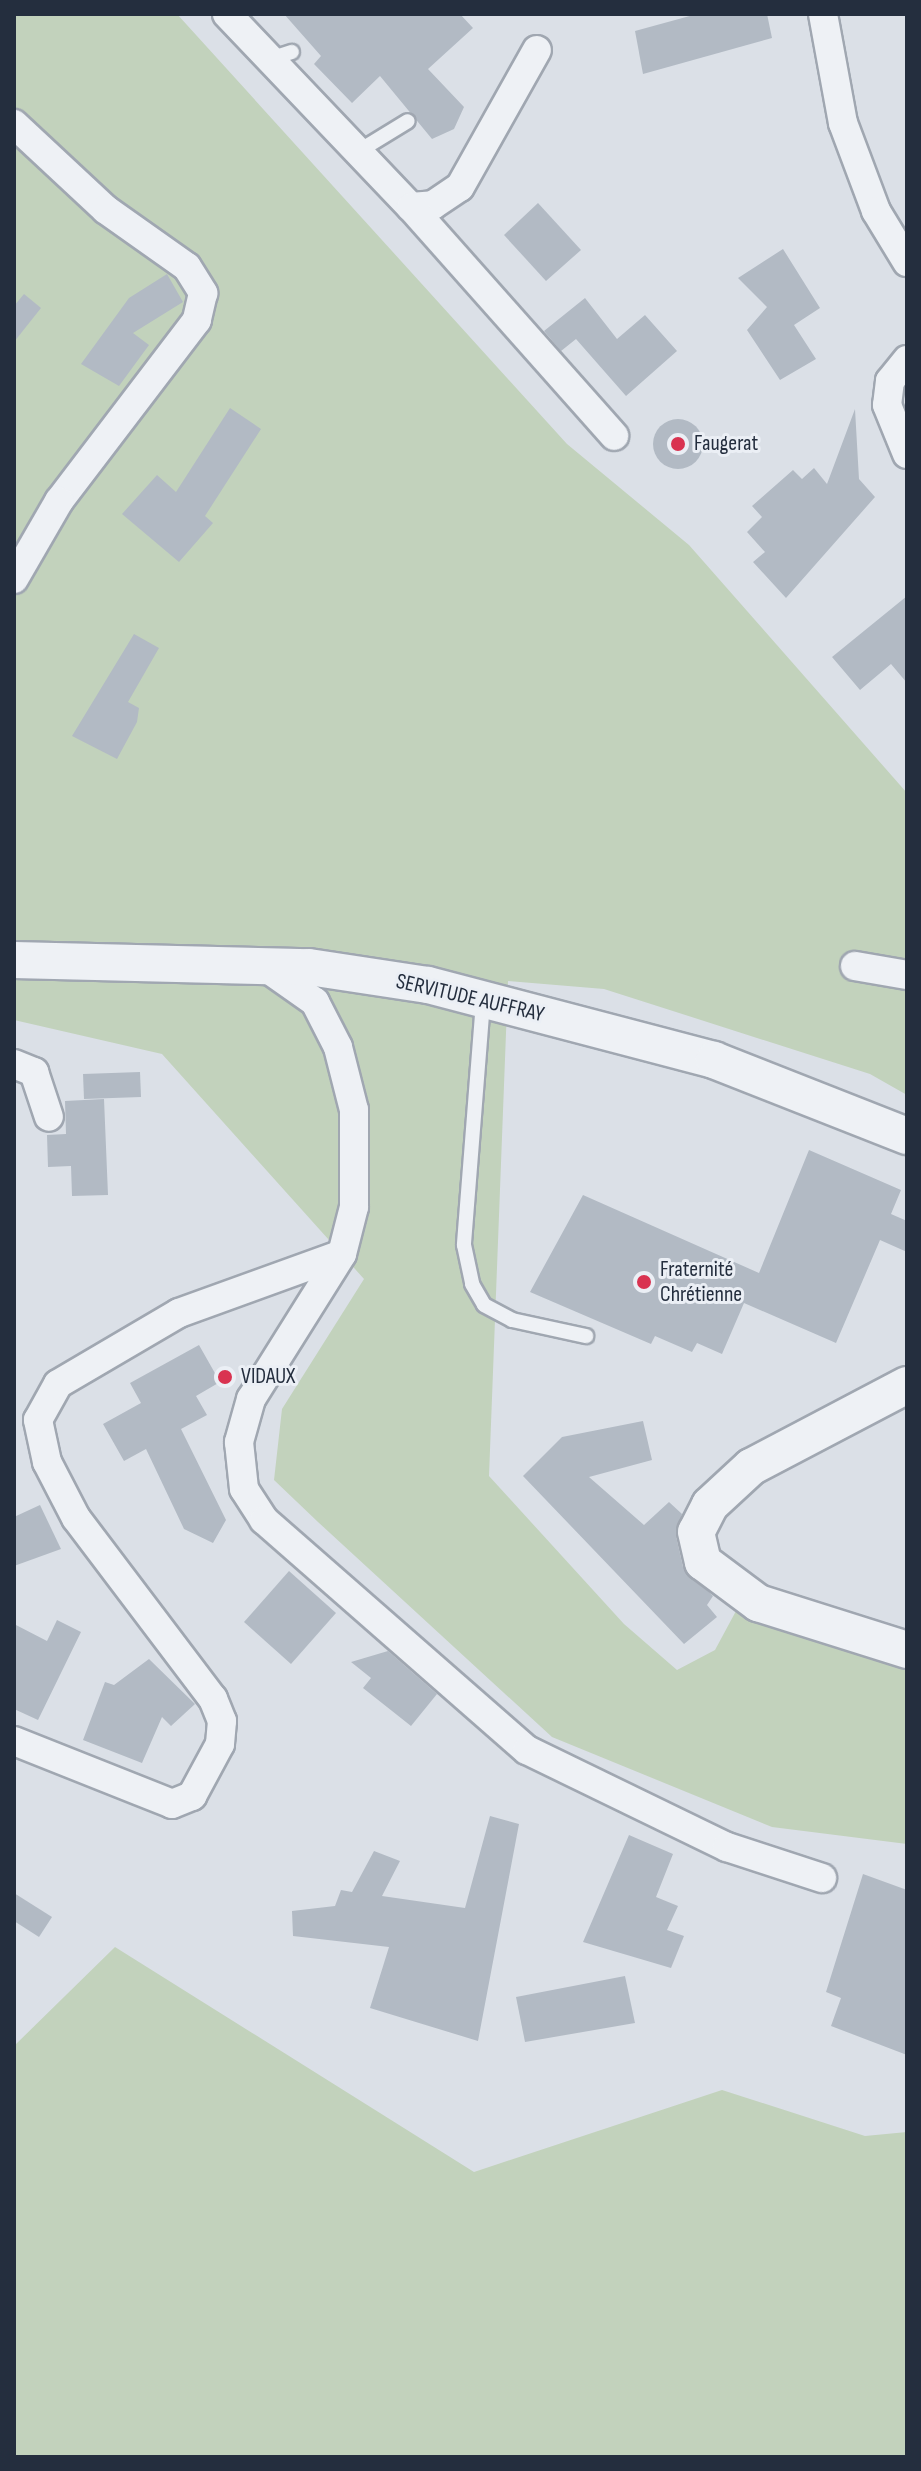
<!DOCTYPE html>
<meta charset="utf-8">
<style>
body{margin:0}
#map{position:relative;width:921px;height:2471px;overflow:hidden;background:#dbe0e7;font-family:"Sofia Sans Condensed",sans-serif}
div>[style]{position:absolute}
.green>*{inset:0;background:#c2d2bc}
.building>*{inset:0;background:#b2bac4}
.round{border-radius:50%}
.roads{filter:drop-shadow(2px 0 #a0a7b1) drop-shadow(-2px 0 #a0a7b1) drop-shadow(0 2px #a0a7b1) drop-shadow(0 -2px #a0a7b1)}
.service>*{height:14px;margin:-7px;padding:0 7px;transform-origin:7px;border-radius:7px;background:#eef1f5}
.minor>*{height:28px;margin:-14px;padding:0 14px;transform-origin:14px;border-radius:14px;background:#eef1f5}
.tertiary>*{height:36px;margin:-18px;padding:0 18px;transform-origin:18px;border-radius:18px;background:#eef1f5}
.dots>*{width:22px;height:22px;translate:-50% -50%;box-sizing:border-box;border:4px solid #ebeff5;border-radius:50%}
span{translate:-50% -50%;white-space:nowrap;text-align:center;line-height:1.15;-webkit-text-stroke:6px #ebeff5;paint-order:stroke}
.poi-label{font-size:22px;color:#242e3e}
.left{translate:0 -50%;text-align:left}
.street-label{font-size:22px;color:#242e3e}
.frame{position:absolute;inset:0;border:16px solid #242e3e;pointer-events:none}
</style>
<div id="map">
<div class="green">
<i style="clip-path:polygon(14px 14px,177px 14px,567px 444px,689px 545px,907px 793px,907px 1095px,870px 1074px,604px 989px,508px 981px,489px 1476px,624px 1624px,677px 1670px,715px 1650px,736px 1611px,907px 1663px,907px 1844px,772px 1827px,552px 1737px,318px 1522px,274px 1480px,282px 1409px,364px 1279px,162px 1054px,14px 1020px)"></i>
<i style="clip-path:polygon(115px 1947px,474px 2172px,722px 2090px,865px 2136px,907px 2132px,907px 2457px,14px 2457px,14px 2046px)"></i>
</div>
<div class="building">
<i style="clip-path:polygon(284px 14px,460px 14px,473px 28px,428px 69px,464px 107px,454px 129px,432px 139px,380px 76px,352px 103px,314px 64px,321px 56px)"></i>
<i style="clip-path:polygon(697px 14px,767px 14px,772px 38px,643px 74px,635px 31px)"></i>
<i style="clip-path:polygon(538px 203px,581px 250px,546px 281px,504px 235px)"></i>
<i style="clip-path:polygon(783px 249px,820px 308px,794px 325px,816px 359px,780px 380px,747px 330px,767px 307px,738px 278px)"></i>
<i style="clip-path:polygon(167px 274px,183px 302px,133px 333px,149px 345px,119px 386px,81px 364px,129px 298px)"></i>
<i style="clip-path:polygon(24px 294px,41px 308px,14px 342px,14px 306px)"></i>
<i style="clip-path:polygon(585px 298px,617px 339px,645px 315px,677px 351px,626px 396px,576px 339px,561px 351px,544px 331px)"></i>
<i style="clip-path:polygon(230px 408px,261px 429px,205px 516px,213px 523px,179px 562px,122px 514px,157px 475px,176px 492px)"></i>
<i style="clip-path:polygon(855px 409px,859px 479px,875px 497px,786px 598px,753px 562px,765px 552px,747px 532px,762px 517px,752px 506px,793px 470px,802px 479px,814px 468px,827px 484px)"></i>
<i class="round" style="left:653px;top:419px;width:50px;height:50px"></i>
<i style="clip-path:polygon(907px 596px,907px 683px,891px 664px,860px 690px,832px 657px)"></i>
<i style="clip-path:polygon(134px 634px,159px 648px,128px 702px,139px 708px,137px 722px,117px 759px,72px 736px)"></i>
<i style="clip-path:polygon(140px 1072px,141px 1097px,84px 1099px,83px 1074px)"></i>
<i style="clip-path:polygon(104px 1099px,108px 1195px,72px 1196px,71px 1166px,48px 1167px,47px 1135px,66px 1134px,65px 1101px)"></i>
<i style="clip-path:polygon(809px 1150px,901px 1190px,891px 1214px,907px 1221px,907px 1252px,880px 1240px,836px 1343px,744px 1303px,722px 1354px,697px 1343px,692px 1352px,655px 1336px,651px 1344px,530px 1292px,583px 1195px,759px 1273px)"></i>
<i style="clip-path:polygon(199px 1345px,220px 1382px,196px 1396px,207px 1415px,181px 1429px,226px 1520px,213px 1543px,184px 1529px,146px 1449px,124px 1461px,103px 1424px,141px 1403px,130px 1383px)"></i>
<i style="clip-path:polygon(643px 1421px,652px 1460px,589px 1477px,644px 1525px,669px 1502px,682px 1514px,676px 1536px,683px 1567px,713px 1596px,707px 1605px,717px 1617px,684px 1644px,523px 1476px,562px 1437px)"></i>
<i style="clip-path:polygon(40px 1505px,61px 1549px,14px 1566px,14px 1517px)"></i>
<i style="clip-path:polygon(289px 1571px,336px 1613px,291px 1664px,244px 1622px)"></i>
<i style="clip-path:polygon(57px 1620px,81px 1632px,38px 1720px,14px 1709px,14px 1624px,47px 1641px)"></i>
<i style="clip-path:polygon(388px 1651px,437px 1694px,411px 1726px,363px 1688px,371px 1678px,351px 1662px)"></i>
<i style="clip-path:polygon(149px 1659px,195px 1704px,171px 1726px,162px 1717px,142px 1763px,83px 1740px,105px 1682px,114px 1685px)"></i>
<i style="clip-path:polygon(490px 1816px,519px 1824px,478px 2041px,370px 2008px,389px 1947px,293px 1936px,292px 1911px,335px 1906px,341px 1890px,352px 1892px,374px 1851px,400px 1861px,382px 1896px,465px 1908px)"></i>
<i style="clip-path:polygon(629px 1835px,673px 1854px,656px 1897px,678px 1906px,667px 1930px,684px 1936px,671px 1968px,583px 1942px)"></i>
<i style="clip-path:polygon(863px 1874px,907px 1890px,907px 2055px,831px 2026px,841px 1998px,826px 1992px)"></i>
<i style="clip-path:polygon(14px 1893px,52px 1917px,39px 1937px,14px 1921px)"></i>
<i style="clip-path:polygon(625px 1976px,635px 2023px,525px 2042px,516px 1997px)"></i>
</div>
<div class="roads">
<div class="service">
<i style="left:270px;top:59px;width:23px;rotate:-18deg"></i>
<i style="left:359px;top:151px;width:57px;rotate:-31.5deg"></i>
<i style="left:483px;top:1002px;width:244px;rotate:94.5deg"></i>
<i style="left:464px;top:1245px;width:40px;rotate:78deg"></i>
<i style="left:472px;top:1284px;width:24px;rotate:60deg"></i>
<i style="left:484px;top:1305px;width:32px;rotate:28deg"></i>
<i style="left:512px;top:1320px;width:76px;rotate:12.2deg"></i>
</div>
<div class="minor">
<i style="left:227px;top:14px;width:267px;rotate:46.4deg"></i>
<i style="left:411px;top:207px;width:22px;rotate:-5deg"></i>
<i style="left:433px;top:205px;width:32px;rotate:-34deg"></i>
<i style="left:460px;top:187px;width:157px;rotate:-60.7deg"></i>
<i style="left:823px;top:14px;width:111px;rotate:79.6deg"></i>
<i style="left:843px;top:123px;width:94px;rotate:69.4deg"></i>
<i style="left:876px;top:211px;width:60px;rotate:58.7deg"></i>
<i style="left:14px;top:124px;width:125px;rotate:43deg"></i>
<i style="left:105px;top:209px;width:100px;rotate:35.3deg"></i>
<i style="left:187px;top:267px;width:31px;rotate:58deg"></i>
<i style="left:203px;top:293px;width:28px;rotate:103deg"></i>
<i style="left:197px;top:320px;width:228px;rotate:127.3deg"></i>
<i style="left:59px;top:501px;width:90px;rotate:120deg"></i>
<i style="left:411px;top:207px;width:306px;rotate:48.4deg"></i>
<i style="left:907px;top:360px;width:27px;rotate:129deg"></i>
<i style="left:890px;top:381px;width:24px;rotate:97deg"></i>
<i style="left:887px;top:405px;width:53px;rotate:67.8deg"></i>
<i style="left:855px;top:966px;width:53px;rotate:9.8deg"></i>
<i style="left:14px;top:1064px;width:22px;rotate:22deg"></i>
<i style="left:34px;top:1072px;width:47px;rotate:71.6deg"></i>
<i style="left:342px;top:1254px;width:171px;rotate:122.1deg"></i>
<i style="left:251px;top:1399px;width:45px;rotate:105.6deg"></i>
<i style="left:239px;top:1442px;width:47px;rotate:83.9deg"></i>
<i style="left:244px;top:1489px;width:37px;rotate:57deg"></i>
<i style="left:264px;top:1520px;width:349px;rotate:41.2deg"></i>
<i style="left:527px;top:1750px;width:222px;rotate:25.9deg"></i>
<i style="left:727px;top:1847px;width:100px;rotate:18.1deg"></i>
<i style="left:14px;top:1741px;width:170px;rotate:21.7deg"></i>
<i style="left:172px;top:1804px;width:22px;rotate:-22deg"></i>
<i style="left:192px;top:1796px;width:59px;rotate:-61.7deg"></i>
<i style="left:220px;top:1744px;width:23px;rotate:-85deg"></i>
<i style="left:222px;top:1721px;width:24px;rotate:-112deg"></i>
<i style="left:213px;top:1699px;width:227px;rotate:-127.1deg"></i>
<i style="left:76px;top:1518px;width:63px;rotate:-117.4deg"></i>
<i style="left:47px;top:1462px;width:43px;rotate:-102.1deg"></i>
<i style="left:38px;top:1420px;width:41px;rotate:-60.9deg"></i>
<i style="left:58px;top:1384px;width:140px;rotate:-30.4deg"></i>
<i style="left:179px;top:1313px;width:173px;rotate:-19.9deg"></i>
<i style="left:342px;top:1254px;width:49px;rotate:-75.7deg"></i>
<i style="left:354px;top:1207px;width:97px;rotate:-90deg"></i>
<i style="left:354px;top:1110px;width:65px;rotate:-104.3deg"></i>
<i style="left:338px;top:1047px;width:51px;rotate:-117.1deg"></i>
<i style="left:315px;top:1002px;width:66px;rotate:-144.9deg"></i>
</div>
<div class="tertiary">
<i style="left:14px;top:960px;width:295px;rotate:1.4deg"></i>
<i style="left:309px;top:967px;width:120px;rotate:8.6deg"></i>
<i style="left:428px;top:985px;width:296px;rotate:14.7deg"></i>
<i style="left:714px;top:1060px;width:207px;rotate:21.5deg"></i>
<i style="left:907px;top:1385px;width:176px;rotate:152.3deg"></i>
<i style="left:751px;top:1467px;width:56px;rotate:137.2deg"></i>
<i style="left:710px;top:1505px;width:30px;rotate:117deg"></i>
<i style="left:696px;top:1532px;width:31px;rotate:77deg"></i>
<i style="left:703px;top:1562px;width:69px;rotate:36.7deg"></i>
<i style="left:758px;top:1603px;width:156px;rotate:17.5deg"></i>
</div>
</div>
<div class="dots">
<i style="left:678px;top:444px;background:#d93351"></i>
<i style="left:644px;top:1282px;background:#d93351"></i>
<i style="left:225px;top:1377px;background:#d93351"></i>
</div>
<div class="poi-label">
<span class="left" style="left:694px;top:444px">Faugerat</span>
<span class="left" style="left:660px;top:1282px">Fraternité<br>Chrétienne</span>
<span class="left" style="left:241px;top:1377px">VIDAUX</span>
</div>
<div class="street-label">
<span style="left:470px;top:998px;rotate:13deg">SERVITUDE AUFFRAY</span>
</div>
<div class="frame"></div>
</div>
